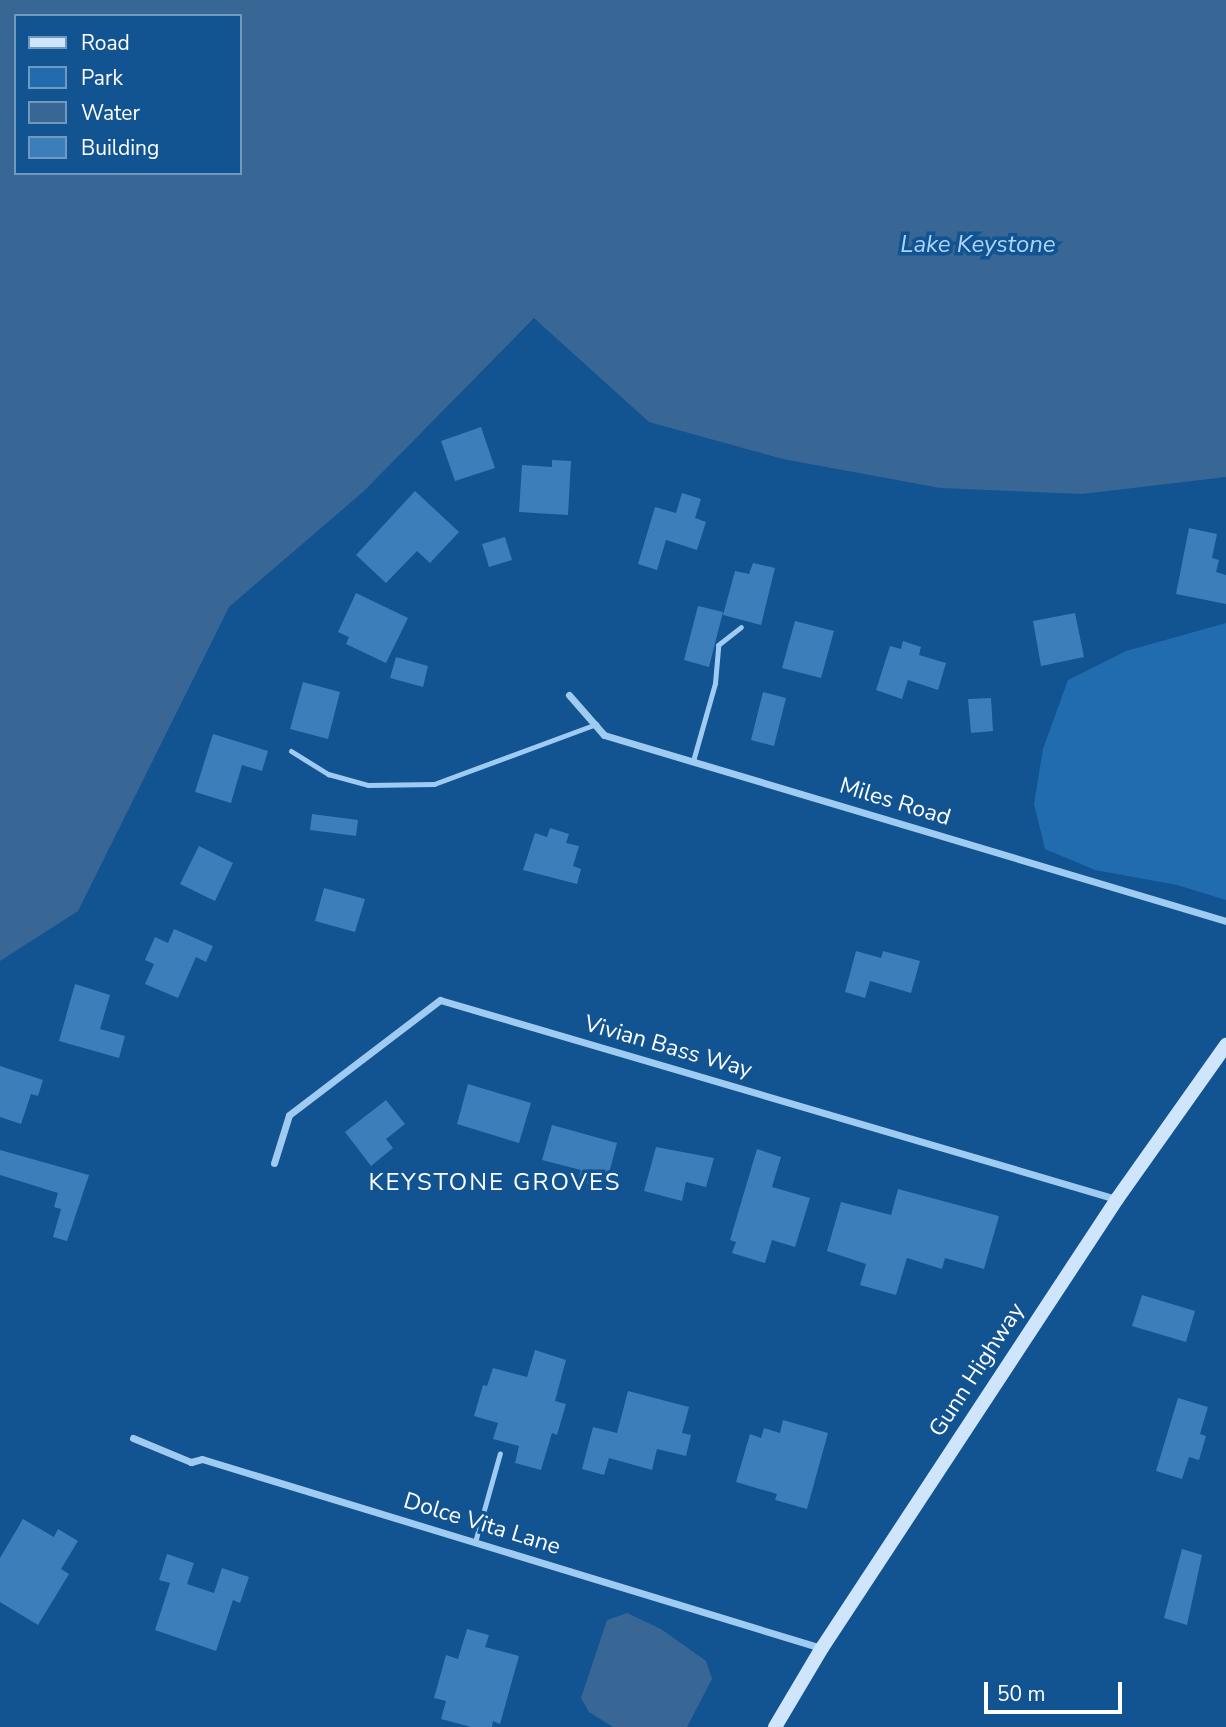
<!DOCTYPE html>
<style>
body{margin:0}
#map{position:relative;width:1226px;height:1727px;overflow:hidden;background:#125392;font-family:"Nunito Sans",sans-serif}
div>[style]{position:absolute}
.green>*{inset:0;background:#216caf}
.water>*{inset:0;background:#386795}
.building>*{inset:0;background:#3b7eba}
.service>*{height:5px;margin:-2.5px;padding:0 2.5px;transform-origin:2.5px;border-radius:2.5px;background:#9fcbf2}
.minor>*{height:7px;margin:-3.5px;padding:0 3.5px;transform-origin:3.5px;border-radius:3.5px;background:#9fcbf2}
.secondary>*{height:14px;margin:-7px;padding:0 7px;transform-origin:7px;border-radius:7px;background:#cee5fc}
span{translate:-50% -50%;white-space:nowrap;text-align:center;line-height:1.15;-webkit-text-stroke:7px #125392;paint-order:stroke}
.street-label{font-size:23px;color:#fff}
.water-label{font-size:24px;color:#abd4f9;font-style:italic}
.neighbourhood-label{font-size:24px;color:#fff;letter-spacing:2px}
.legend{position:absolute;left:14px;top:14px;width:228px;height:161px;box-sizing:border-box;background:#125392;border:2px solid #7198be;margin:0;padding:9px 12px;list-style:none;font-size:21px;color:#fff}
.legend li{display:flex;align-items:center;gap:14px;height:35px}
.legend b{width:35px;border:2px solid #7198be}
.scale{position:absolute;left:984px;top:1682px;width:138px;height:32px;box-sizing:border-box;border:4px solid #fff;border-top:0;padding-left:9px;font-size:21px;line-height:24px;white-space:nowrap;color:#fff;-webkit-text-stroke:5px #125392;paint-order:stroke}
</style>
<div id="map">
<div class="green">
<i style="clip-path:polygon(1226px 623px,1226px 900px,1177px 885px,1095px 870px,1045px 849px,1034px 804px,1043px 749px,1068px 680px,1126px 651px)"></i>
</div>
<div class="water">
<i style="clip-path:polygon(evenodd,0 0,1226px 0,1226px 477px,1082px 494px,940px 488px,783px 459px,649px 422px,534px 318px,364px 491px,229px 607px,78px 911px,0 961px,0 0,16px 16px,240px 16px,240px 173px,16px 173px,16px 16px)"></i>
<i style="clip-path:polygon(627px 1613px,661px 1629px,706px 1661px,712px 1679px,687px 1727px,613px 1727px,589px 1712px,581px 1698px,607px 1620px)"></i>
</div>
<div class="building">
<i style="clip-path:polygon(481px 427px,495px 468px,455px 481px,441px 441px)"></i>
<i style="clip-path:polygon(552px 460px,571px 461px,568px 515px,519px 512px,522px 465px,552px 467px)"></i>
<i style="clip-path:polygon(415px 491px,459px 532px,430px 563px,417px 551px,386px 583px,356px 555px)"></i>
<i style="clip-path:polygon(682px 493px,701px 499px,695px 518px,706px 522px,697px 550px,666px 540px,657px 570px,638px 564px,655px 507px,676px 513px)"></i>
<i style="clip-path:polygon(1189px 528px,1217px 534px,1212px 558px,1219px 560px,1216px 572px,1226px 575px,1226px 604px,1176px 594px)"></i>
<i style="clip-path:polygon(505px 537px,512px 560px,489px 567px,482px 544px)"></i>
<i style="clip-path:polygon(753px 563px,775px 568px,761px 625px,723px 615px,735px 571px,749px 574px)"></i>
<i style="clip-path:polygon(356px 593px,408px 618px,386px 663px,346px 644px,349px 637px,338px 632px)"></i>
<i style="clip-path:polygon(698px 606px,723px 612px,709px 667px,684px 660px)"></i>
<i style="clip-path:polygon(1075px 613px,1084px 657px,1041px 666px,1033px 621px)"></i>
<i style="clip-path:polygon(795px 621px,834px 631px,821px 678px,782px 668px)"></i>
<i style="clip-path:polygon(903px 641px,921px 647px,919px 655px,946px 663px,938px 690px,908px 680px,902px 699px,876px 690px,890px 646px,901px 649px)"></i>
<i style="clip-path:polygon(396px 657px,428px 666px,423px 687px,390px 678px)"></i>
<i style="clip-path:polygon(303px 682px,340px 692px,328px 739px,290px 729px)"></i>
<i style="clip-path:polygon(763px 692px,786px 698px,774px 746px,751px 740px)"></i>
<i style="clip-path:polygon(991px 698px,993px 731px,971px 733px,968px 699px)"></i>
<i style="clip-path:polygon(213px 734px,268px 751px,262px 771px,242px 765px,231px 803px,195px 792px)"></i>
<i style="clip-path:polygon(312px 814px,358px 820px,356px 836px,310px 830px)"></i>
<i style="clip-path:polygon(550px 828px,569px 834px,566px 843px,579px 846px,573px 866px,581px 869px,577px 884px,523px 870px,535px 833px,547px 837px)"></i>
<i style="clip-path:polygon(199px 846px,233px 863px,215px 901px,180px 884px)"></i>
<i style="clip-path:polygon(324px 888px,365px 899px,355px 932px,315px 921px)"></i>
<i style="clip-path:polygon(174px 929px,213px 946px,206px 962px,196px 957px,178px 998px,145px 984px,154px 964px,145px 960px,155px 937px,168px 943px)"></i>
<i style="clip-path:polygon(856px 951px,881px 958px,883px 951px,920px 961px,911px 993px,870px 981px,865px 998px,845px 992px)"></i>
<i style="clip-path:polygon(75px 984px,110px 995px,100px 1029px,125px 1036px,119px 1058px,59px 1041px)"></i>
<i style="clip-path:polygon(0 1066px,43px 1080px,38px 1096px,31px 1094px,21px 1124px,0 1117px)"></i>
<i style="clip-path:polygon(468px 1084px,531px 1103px,519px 1143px,457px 1124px)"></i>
<i style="clip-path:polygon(386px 1100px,405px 1124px,386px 1139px,393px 1148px,371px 1166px,345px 1132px)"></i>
<i style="clip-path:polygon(552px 1125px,617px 1143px,605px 1188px,578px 1181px,581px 1170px,542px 1160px)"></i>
<i style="clip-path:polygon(656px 1147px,714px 1158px,706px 1187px,686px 1182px,682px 1201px,644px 1191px)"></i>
<i style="clip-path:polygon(757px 1149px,781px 1157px,772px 1187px,810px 1198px,795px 1247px,772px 1240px,765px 1263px,732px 1253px,736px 1242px,730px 1240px)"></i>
<i style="clip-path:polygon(0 1150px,89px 1175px,67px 1241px,53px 1237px,61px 1209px,54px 1207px,58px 1193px,0 1175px)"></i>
<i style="clip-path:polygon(898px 1189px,999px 1216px,984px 1269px,945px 1258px,942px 1269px,907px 1258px,896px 1295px,860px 1285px,866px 1264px,827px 1251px,841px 1202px,891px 1215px)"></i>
<i style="clip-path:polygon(1142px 1295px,1195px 1311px,1186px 1342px,1132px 1326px)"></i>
<i style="clip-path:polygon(535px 1350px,566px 1360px,555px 1401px,566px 1404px,557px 1435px,552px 1433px,541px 1470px,515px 1463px,519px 1446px,493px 1439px,498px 1423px,474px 1416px,483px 1385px,487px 1386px,493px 1368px,527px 1377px)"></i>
<i style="clip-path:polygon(628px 1391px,689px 1407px,682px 1433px,691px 1435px,686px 1456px,657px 1449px,652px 1470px,609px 1458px,604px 1475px,582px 1469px,593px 1427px,617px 1433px)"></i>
<i style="clip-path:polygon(1178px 1398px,1208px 1407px,1200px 1434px,1206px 1436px,1199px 1460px,1189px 1457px,1182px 1479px,1156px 1471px)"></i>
<i style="clip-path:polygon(783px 1420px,828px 1433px,807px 1509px,775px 1500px,777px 1494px,736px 1482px,750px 1434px,761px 1438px,764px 1428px,780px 1433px)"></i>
<i style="clip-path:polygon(23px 1519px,54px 1537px,58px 1529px,78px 1541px,61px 1569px,69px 1574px,38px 1625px,0 1602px,0 1558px)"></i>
<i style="clip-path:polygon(1182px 1549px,1202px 1555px,1187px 1625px,1164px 1618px)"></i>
<i style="clip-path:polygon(167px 1554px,194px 1563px,187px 1584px,214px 1593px,222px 1568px,249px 1577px,240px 1603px,233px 1600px,216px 1651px,155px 1630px,170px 1583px,159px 1580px)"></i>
<i style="clip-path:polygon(467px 1629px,489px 1635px,485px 1647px,519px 1656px,500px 1724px,493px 1721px,492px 1727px,471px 1727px,441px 1719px,446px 1701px,434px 1698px,446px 1655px,458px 1659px)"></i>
</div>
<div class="service">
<i style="left:291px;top:751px;width:44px;rotate:31.9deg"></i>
<i style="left:328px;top:774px;width:41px;rotate:15.4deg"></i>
<i style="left:368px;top:785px;width:66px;rotate:-0.9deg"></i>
<i style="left:434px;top:784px;width:173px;rotate:-20.3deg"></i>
<i style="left:693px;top:761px;width:81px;rotate:-74.2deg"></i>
<i style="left:715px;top:683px;width:38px;rotate:-85deg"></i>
<i style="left:718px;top:645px;width:29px;rotate:-38deg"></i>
<i style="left:475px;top:1542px;width:92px;rotate:-74.3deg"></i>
</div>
<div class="minor">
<i style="left:569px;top:695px;width:53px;rotate:48.8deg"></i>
<i style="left:604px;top:735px;width:649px;rotate:16.65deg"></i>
<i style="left:274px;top:1163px;width:50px;rotate:-72.6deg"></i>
<i style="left:289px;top:1115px;width:190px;rotate:-37.3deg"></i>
<i style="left:440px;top:1000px;width:705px;rotate:16.4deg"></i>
<i style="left:133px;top:1438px;width:63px;rotate:22.5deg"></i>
<i style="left:191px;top:1462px;width:11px;rotate:-15deg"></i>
<i style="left:202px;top:1459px;width:647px;rotate:16.98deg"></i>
</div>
<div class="secondary">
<i style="left:775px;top:1727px;width:92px;rotate:-59.3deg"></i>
<i style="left:822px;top:1648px;width:537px;rotate:-56.69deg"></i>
<i style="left:1117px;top:1199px;width:189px;rotate:-54.7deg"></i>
</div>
<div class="street-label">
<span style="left:895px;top:802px;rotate:17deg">Miles Road</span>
<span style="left:668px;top:1047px;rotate:16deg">Vivian Bass Way</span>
<span style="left:977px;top:1370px;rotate:-57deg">Gunn Highway</span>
<span style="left:482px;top:1524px;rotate:17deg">Dolce Vita Lane</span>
</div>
<div class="water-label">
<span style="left:978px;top:245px">Lake Keystone</span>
</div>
<div class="neighbourhood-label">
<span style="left:495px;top:1183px">KEYSTONE GROVES</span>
</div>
<ul class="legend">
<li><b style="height:9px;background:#cee5fc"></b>Road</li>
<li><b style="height:19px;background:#216caf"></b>Park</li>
<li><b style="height:19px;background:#386795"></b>Water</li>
<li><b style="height:19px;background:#3b7eba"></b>Building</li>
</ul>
<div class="scale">50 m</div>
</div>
